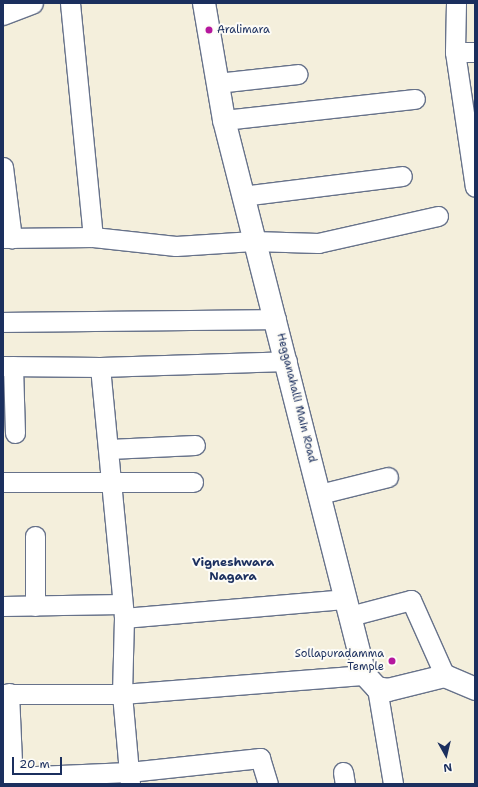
<!DOCTYPE html>
<style>
body{margin:0}
#map{position:relative;width:478px;height:787px;overflow:hidden;background:#f4efdc;font-family:"Shantell Sans",sans-serif}
div>[style]{position:absolute}
.roads{filter:drop-shadow(1px 0 #67728a) drop-shadow(-1px 0 #67728a) drop-shadow(0 1px #67728a) drop-shadow(0 -1px #67728a)}
.minor>*{height:19px;margin:-9.5px;padding:0 9.5px;transform-origin:9.5px;border-radius:9.5px;background:#fff}
.tertiary>*{height:22px;margin:-11px;padding:0 11px;transform-origin:11px;border-radius:11px;background:#fff}
.secondary>*{height:22px;margin:-11px;padding:0 11px;transform-origin:11px;border-radius:11px;background:#fff}
.dots>*{width:11px;height:11px;translate:-50% -50%;box-sizing:border-box;border:2px solid #fdfcf7;border-radius:50%}
span{translate:-50% -50%;white-space:nowrap;text-align:center;line-height:1.15;-webkit-text-stroke:4px #fdfcf7;paint-order:stroke}
.poi-label{font-size:11px;color:#1b2f5e}
.left{translate:0 -50%;text-align:left}
.right{translate:-100% -50%;text-align:right}
.street-label{font-size:11px;color:#1b2f5e}
.neighbourhood-label{font-size:12px;color:#1b2f5e;font-weight:700}
.frame{position:absolute;inset:0;border:4px solid #1b2f5e;pointer-events:none}
.north{position:absolute;left:426px;top:735px;width:40px;height:40px;-webkit-text-stroke:3px #fdfcf7;paint-order:stroke;rotate:172deg;font-size:11px;font-weight:700;line-height:16px;text-align:center;color:#1b2f5e}
.north::after{content:'';display:block;margin:auto;width:14px;height:18px;background:#1b2f5e;clip-path:polygon(50% 0,100% 100%,50% 72%,0 100%)}
.scale{position:absolute;left:12px;top:757px;width:50px;height:18px;box-sizing:border-box;border:2px solid #1b2f5e;border-top:0;padding-left:5px;font-size:12px;line-height:14px;white-space:nowrap;color:#1b2f5e;-webkit-text-stroke:3px #fdfcf7;paint-order:stroke}
</style>
<div id="map">
<div class="roads">
<div class="minor">
<i style="left:70px;top:3px;width:235px;rotate:84.4deg"></i>
<i style="left:456px;top:3px;width:49px;rotate:91.2deg"></i>
<i style="left:455px;top:52px;width:136px;rotate:81.6deg"></i>
<i style="left:455px;top:52px;width:20px"></i>
<i style="left:217px;top:83px;width:81px;rotate:-6.3deg"></i>
<i style="left:224px;top:120px;width:192px;rotate:-6.3deg"></i>
<i style="left:3px;top:167px;width:72px;rotate:82.8deg"></i>
<i style="left:242px;top:196px;width:161px;rotate:-7.1deg"></i>
<i style="left:3px;top:238px;width:90px;rotate:-0.6deg"></i>
<i style="left:93px;top:237px;width:83px;rotate:6.2deg"></i>
<i style="left:176px;top:246px;width:77px;rotate:-3.7deg"></i>
<i style="left:253px;top:241px;width:65px;rotate:1.8deg"></i>
<i style="left:318px;top:243px;width:123px;rotate:-12.7deg"></i>
<i style="left:3px;top:322px;width:273px;rotate:-0.6deg"></i>
<i style="left:3px;top:366px;width:97px;rotate:0.6deg"></i>
<i style="left:100px;top:367px;width:187px;rotate:-1.8deg"></i>
<i style="left:13px;top:366px;width:67px;rotate:88.3deg"></i>
<i style="left:100px;top:367px;width:252px;rotate:84.5deg"></i>
<i style="left:124px;top:618px;width:76px;rotate:91.5deg"></i>
<i style="left:122px;top:694px;width:90px;rotate:84.9deg"></i>
<i style="left:109px;top:449px;width:86px;rotate:-2.7deg"></i>
<i style="left:3px;top:482px;width:190px"></i>
<i style="left:320px;top:494px;width:70px;rotate:-14deg"></i>
<i style="left:3px;top:606px;width:119px;rotate:-1deg"></i>
<i style="left:35px;top:606px;width:70px;rotate:-90deg"></i>
<i style="left:350px;top:616px;width:63px;rotate:-14.7deg"></i>
<i style="left:411px;top:600px;width:83px;rotate:65.9deg"></i>
<i style="left:124px;top:618px;width:223px;rotate:-4.9deg"></i>
<i style="left:377px;top:688px;width:97px;rotate:80.5deg"></i>
<i style="left:9px;top:693px;width:91px;rotate:87.5deg"></i>
<i style="left:3px;top:694px;width:119px"></i>
<i style="left:122px;top:694px;width:244px;rotate:-4.5deg"></i>
<i style="left:343px;top:772px;width:12px;rotate:81deg"></i>
<i style="left:13px;top:777px;width:116px;rotate:-2.5deg"></i>
<i style="left:129px;top:772px;width:132px;rotate:-6.1deg"></i>
<i style="left:260px;top:758px;width:27px;rotate:73deg"></i>
</div>
<div class="tertiary">
<i style="left:3px;top:14px;width:31px;rotate:-21deg"></i>
</div>
<div class="secondary">
<i style="left:204px;top:3px;width:119px;rotate:80.3deg"></i>
<i style="left:224px;top:120px;width:573px;rotate:75.75deg"></i>
<i style="left:365px;top:675px;width:18px;rotate:47deg"></i>
<i style="left:377px;top:688px;width:11px;rotate:10deg"></i>
<i style="left:388px;top:690px;width:59px;rotate:-13.8deg"></i>
<i style="left:445px;top:676px;width:33px;rotate:23deg"></i>
</div>
</div>
<div class="dots">
<i style="left:209px;top:30px;background:#b5179e"></i>
<i style="left:392px;top:661px;background:#b5179e"></i>
</div>
<div class="poi-label">
<span class="left" style="left:217px;top:30px">Aralimara</span>
<span class="right" style="left:384px;top:661px">Sollapuradamma<br>Temple</span>
</div>
<div class="street-label">
<span style="left:296px;top:398px;rotate:76deg">Hegganahalli Main Road</span>
</div>
<div class="neighbourhood-label">
<span style="left:233px;top:570px">Vigneshwara<br>Nagara</span>
</div>
<div class="frame"></div>
<div class="north">N</div>
<div class="scale">20 m</div>
</div>
